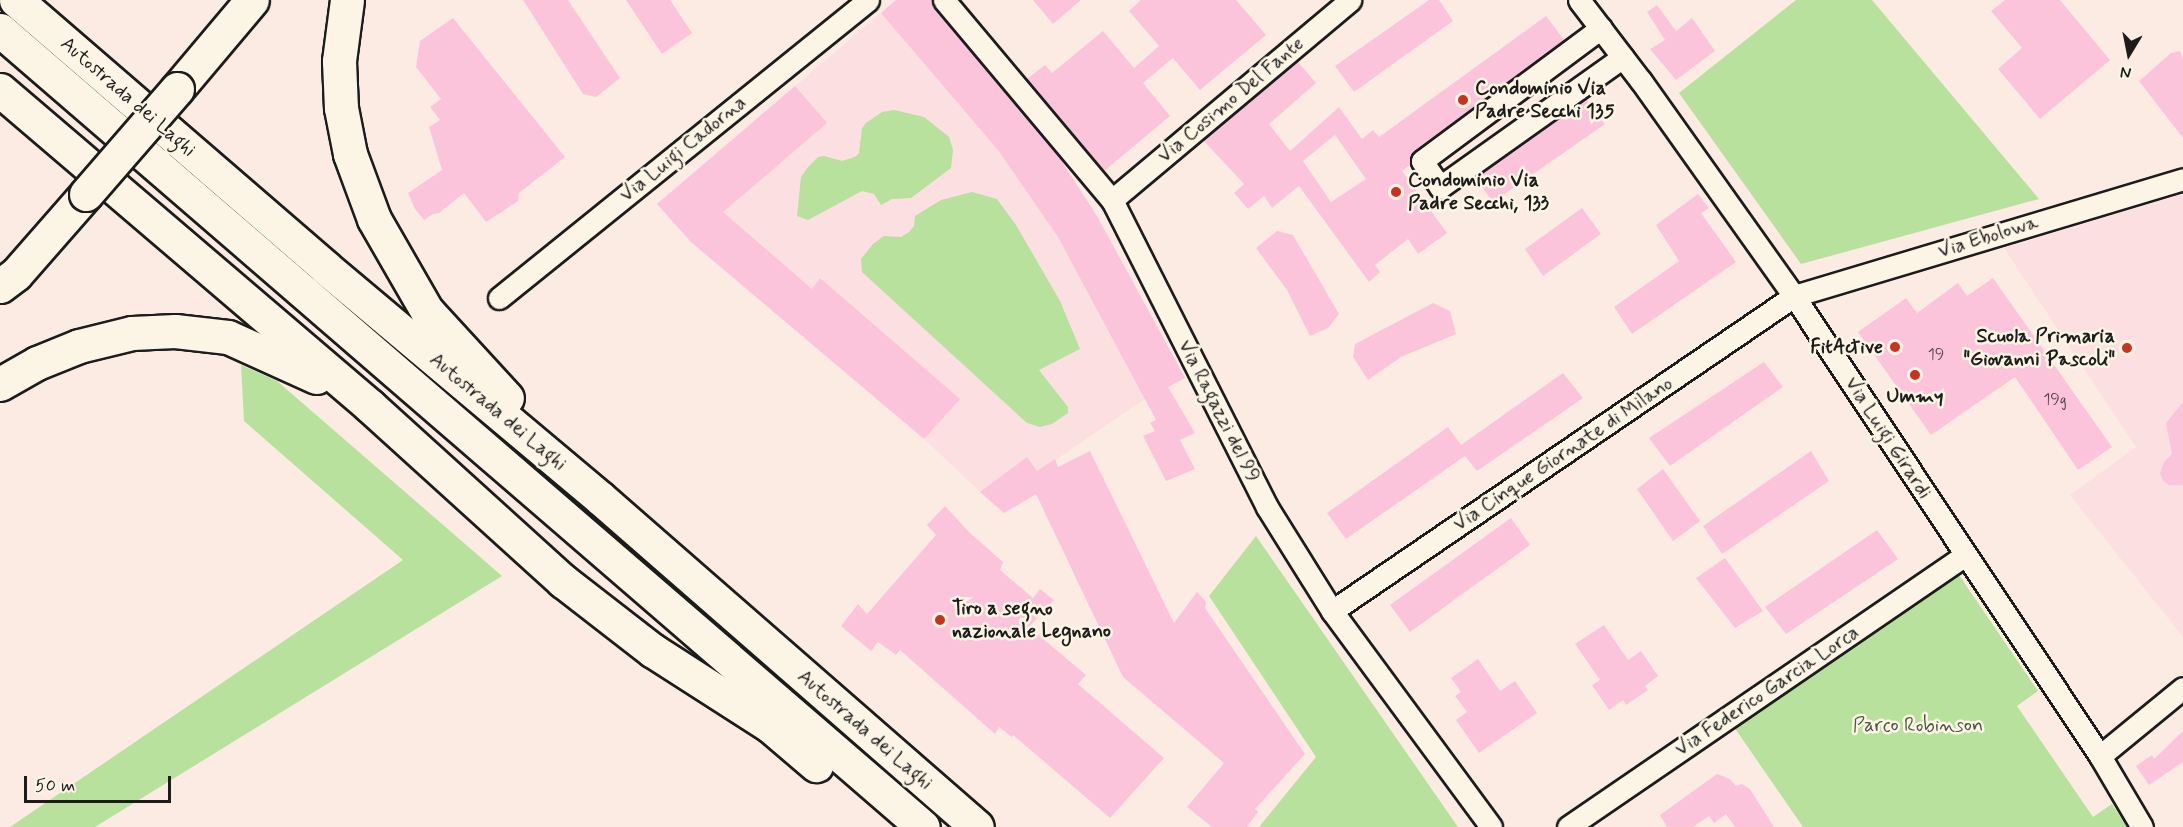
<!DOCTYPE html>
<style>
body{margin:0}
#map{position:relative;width:2183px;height:827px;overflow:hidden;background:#fcebe3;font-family:Mynerve,sans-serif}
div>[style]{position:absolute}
.built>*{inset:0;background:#fcdfe1}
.green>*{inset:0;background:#b7e19d}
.building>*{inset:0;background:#fcc4db}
.roads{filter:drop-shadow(2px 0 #1c1c1c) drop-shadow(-2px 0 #1c1c1c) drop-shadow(0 2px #1c1c1c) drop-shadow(0 -2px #1c1c1c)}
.street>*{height:21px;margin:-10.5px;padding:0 10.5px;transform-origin:10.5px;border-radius:10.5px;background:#fcf5e5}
.highway>*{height:33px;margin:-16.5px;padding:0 16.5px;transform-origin:16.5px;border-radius:16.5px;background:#fcf5e5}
.bridges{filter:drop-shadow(2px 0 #1c1c1c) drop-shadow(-2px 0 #1c1c1c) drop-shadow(0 2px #1c1c1c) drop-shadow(0 -2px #1c1c1c)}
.highway-bridge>*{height:33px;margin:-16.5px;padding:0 16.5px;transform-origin:16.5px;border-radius:16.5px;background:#fcf5e5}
.dots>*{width:16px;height:16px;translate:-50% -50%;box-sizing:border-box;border:3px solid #fcf5e5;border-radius:50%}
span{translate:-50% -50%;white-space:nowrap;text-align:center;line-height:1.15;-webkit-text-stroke:5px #fcf5e5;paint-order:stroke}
.number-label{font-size:16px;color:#54464c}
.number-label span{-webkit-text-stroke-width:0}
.poi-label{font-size:20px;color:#1c1c1c;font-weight:700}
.left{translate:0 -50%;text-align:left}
.right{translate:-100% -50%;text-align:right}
.street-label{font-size:20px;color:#1c1c1c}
.park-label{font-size:20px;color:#4a5743}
.north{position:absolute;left:2099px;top:24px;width:60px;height:60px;-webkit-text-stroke:4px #fcf5e5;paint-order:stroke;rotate:190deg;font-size:16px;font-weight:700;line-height:24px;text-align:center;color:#1c1c1c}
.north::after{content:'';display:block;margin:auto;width:21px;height:27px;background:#1c1c1c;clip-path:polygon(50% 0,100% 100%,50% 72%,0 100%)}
.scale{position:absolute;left:24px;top:776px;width:147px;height:27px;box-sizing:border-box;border:3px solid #1c1c1c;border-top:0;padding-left:8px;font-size:18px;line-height:21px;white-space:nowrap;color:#1c1c1c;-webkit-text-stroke:4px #fcf5e5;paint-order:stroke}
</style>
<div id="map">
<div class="built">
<i style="clip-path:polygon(896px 0,932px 0,1034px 119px,1097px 216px,1185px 378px,1145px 399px,992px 503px,924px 439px,691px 242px,657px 204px)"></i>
<i style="clip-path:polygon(2183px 194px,2183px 637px,2070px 495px,2136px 447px,2004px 248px)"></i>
</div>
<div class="green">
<i style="clip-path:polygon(1796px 0,1872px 0,2039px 199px,1801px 264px,1679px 93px)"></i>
<i style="clip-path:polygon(894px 110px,924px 117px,949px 137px,953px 150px,951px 168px,911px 198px,892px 199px,881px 205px,874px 194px,862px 191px,808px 220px,797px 216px,801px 177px,808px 167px,818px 157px,824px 156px,842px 161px,855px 157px,859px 153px,862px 128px,866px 123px,882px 112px)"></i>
<i style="clip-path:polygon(972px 192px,997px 199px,1016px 225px,1060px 301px,1080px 349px,1039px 370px,1068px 407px,1068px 413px,1052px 424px,1040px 427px,1027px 423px,862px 272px,861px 259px,873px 244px,884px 236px,901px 237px,909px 232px,914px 226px,915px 216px,941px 200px)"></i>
<i style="clip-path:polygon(241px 365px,277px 381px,502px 576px,95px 827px,10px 827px,403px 560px,244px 421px)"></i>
<i style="clip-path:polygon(1256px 536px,1458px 827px,1259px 827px,1316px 757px,1209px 596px)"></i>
<i style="clip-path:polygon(1959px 575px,2038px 691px,2017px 706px,2093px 817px,2112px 804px,2127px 827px,1803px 827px,1734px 727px)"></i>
</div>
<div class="building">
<i style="clip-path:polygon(523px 0,568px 0,620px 78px,596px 97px,583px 94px)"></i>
<i style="clip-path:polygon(626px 0,670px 0,692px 33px,662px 54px)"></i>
<i style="clip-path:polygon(896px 0,932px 0,934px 8px,1057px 154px,1097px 216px,1185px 378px,1168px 387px,1195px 433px,1180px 440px,1195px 469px,1166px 481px,1143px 436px,1155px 431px,1150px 423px,1156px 420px,1058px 237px,998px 150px,881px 13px)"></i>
<i style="clip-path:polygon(1033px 0,1081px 0,1053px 24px)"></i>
<i style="clip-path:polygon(1141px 0,1236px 0,1266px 35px,1200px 90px,1173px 58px,1143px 83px,1170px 116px,1104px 171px,1027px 79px,1045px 65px,1052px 73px,1103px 31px,1134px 68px,1159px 46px,1129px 11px)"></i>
<i style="clip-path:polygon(1429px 0,1439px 0,1453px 21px,1354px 92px,1335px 66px)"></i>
<i style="clip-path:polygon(2005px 0,2060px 0,2110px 60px,2040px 119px,1998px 69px,2022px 48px,1991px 11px)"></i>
<i style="clip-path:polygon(1657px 5px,1676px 31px,1692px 18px,1715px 51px,1676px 80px,1650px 49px,1665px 40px,1647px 12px)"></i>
<i style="clip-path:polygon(evenodd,1546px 16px,1564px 40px,1414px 151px,1410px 156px,1410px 165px,1402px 171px,1447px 233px,1418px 254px,1408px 239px,1375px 265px,1380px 272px,1369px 282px,1299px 186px,1272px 208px,1264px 196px,1248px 209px,1234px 193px,1244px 184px,1203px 140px,1297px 61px,1316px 83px,1269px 124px,1290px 151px,1339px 107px,1362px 139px,1373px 130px,1379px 137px,1546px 16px,1335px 135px,1366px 179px,1331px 202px,1303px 161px,1335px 135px)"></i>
<i style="clip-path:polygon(453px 18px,565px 157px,519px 193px,518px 201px,486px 222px,464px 193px,439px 213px,433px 214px,424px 220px,415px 209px,408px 193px,442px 170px,429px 127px,440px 120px,430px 107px,441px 99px,416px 67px,420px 41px)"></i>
<i style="clip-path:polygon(2180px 51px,2183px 60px,2183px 138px,2139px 81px,2171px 53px)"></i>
<i style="clip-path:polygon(795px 86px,827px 123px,723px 212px,812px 289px,820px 278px,960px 399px,924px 439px,691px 242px,657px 204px)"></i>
<i style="clip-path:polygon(1586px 99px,1605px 124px,1493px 202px,1475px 178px)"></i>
<i style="clip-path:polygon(1698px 194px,1709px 208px,1701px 213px,1736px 262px,1632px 334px,1614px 307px,1679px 261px,1656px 225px)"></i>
<i style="clip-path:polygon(1582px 208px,1601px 234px,1543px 276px,1525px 249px)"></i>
<i style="clip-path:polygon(1277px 231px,1293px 235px,1339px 314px,1328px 328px,1310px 336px,1287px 290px,1256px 248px)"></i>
<i style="clip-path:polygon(1993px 278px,2112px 447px,2078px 470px,2015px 377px,1931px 435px,1858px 332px,1906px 298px,1917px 313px,1958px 283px,1967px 296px)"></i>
<i style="clip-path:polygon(1433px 303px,1450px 311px,1456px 334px,1401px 357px,1368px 380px,1353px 357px,1355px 344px)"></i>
<i style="clip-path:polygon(1764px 362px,1783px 387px,1670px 466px,1649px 438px)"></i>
<i style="clip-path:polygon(1563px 373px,1583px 398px,1477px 471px,1465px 456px,1346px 539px,1327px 513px,1448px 427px,1461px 445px)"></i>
<i style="clip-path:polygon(2183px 402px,2183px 485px,2169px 485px,2163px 481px,2160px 473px,2164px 462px,2172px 454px,2166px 423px)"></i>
<i style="clip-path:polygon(1090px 451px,1174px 623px,1197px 592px,1206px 602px,1205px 608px,1305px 754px,1255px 809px,1258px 812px,1247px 827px,1212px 827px,1187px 807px,1224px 763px,1123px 677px,1036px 494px,1004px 513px,980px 492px,1027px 457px,1037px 471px,1055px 459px,1058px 467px)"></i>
<i style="clip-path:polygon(1811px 451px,1829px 481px,1722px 554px,1703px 526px)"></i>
<i style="clip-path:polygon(1663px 469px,1700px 521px,1673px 541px,1637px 489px)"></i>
<i style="clip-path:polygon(945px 506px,970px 533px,1003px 562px,1000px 570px,1033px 598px,1040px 589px,1054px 600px,1029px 627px,1086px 675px,1078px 684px,1164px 758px,1110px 818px,1013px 735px,1012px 737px,999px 727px,995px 734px,900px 650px,896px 655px,878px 642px,871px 651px,841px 626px,858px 604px,867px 614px,936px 535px,927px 525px)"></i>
<i style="clip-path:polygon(1511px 518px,1530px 545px,1410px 632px,1390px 605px)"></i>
<i style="clip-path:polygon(1877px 530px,1898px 559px,1786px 634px,1765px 607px)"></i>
<i style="clip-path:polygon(1725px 558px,1763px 611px,1735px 628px,1696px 578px)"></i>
<i style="clip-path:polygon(1604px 625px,1628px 660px,1641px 651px,1658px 676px,1645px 686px,1648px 690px,1626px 705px,1623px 700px,1609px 710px,1592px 685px,1600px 680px,1575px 644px)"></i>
<i style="clip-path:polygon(1478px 659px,1500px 691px,1515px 681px,1537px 713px,1479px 753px,1456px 720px,1467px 712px,1455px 696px,1461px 692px,1451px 678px)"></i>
<i style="clip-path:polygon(2183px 731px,2183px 762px,2149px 785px,2136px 766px,2152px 755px,2154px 759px)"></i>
<i style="clip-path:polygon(1717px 774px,1730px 779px,1736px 786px,1742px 784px,1750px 789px,1774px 827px,1735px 827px,1726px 814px,1714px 823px,1709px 816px,1693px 827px,1667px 827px,1660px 815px)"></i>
</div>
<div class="roads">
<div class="street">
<i style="left:944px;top:0;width:261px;rotate:50deg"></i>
<i style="left:1112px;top:200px;width:344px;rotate:63.2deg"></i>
<i style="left:1267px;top:507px;width:123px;rotate:58deg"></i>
<i style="left:1332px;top:611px;width:268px;rotate:53.6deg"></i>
<i style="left:1579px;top:0;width:102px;rotate:52.6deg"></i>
<i style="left:1641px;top:81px;width:264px;rotate:54.6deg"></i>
<i style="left:1794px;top:296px;width:552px;rotate:56.37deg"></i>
<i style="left:2100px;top:756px;width:82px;rotate:59.4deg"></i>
<i style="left:1601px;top:28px;width:223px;rotate:143.4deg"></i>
<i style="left:1422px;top:161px;width:32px;rotate:55deg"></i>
<i style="left:1440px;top:187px;width:224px;rotate:-35.4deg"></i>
<i style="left:1112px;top:200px;width:311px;rotate:-40deg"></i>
<i style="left:499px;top:298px;width:474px;rotate:-38.9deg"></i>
<i style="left:1332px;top:611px;width:559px;rotate:-34.29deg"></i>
<i style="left:1794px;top:296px;width:406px;rotate:-16.7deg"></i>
<i style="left:2100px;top:756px;width:107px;rotate:-39.3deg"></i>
<i style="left:1568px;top:827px;width:481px;rotate:-34.4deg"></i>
</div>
<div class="highway">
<i style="left:16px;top:0;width:410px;rotate:40.8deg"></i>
<i style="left:326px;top:268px;width:358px;rotate:40deg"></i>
<i style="left:600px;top:498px;width:500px;rotate:41.11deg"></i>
<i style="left:347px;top:0;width:62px;rotate:97.5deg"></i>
<i style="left:339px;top:61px;width:47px;rotate:87.6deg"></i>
<i style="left:341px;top:108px;width:47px;rotate:78.9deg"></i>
<i style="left:350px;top:154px;width:69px;rotate:69.7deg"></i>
<i style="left:374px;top:219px;width:106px;rotate:60.1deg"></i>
<i style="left:427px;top:311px;width:118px;rotate:47.4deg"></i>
<i style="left:0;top:30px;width:1219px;rotate:40.81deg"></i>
<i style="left:177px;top:89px;width:116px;rotate:-49.9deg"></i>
<i style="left:0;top:90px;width:487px;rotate:40.5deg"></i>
<i style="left:370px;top:406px;width:261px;rotate:42.2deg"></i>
<i style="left:563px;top:581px;width:113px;rotate:37.8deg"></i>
<i style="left:652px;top:650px;width:139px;rotate:32.7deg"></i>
<i style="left:769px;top:725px;width:62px;rotate:40.4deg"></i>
<i style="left:0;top:286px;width:20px;rotate:-37deg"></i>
<i style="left:16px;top:274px;width:106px;rotate:-48.8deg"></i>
<i style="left:0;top:384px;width:43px;rotate:-29.6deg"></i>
<i style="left:37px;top:363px;width:45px;rotate:-22deg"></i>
<i style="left:79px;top:346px;width:55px;rotate:-13.8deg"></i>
<i style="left:132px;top:333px;width:43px;rotate:-2.7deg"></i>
<i style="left:175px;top:331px;width:53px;rotate:6.5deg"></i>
<i style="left:228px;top:337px;width:97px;rotate:24.4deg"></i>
</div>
</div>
<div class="bridges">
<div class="highway-bridge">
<i style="left:86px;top:194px;width:139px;rotate:-49.1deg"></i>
</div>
</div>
<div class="dots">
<i style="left:1463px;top:100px;background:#c8321e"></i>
<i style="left:1396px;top:192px;background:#c8321e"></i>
<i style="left:1895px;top:347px;background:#c8321e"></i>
<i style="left:2127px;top:348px;background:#c8321e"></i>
<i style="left:1915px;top:375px;background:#c8321e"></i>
<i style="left:940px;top:620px;background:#c8321e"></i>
</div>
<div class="number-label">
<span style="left:1936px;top:355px">19</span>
<span style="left:2055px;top:400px">19g</span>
</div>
<div class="poi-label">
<span class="left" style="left:1475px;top:100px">Condominio Via<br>Padre Secchi 135</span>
<span class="left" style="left:1408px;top:192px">Condominio Via<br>Padre Secchi, 133</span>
<span class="right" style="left:2115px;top:348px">Scuola Primaria<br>"Giovanni Pascoli"</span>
<span class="right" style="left:1883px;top:347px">FitActive</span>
<span style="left:1915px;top:396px">Ummy</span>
<span class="left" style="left:952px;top:620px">Tiro a segno<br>nazionale Legnano</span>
</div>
<div class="street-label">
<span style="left:128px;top:97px;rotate:41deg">Autostrada dei Laghi</span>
<span style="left:1231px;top:100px;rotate:-40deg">Via Cosimo Del Fante</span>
<span style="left:683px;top:149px;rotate:-39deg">Via Luigi Cadorna</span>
<span style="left:1988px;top:237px;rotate:-17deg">Via Ebolowa</span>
<span style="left:1219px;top:411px;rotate:63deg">Via Ragazzi del 99</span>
<span style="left:498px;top:412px;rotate:40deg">Autostrada dei Laghi</span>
<span style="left:1888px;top:438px;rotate:57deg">Via Luigi Girardi</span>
<span style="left:1563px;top:454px;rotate:-34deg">Via Cinque Giornate di Milano</span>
<span style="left:1767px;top:691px;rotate:-34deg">Via Federico Garcia Lorca</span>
<span style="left:865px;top:730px;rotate:41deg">Autostrada dei Laghi</span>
</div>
<div class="park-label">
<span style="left:1918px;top:725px">Parco Robinson</span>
</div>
<div class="north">N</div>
<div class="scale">50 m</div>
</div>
